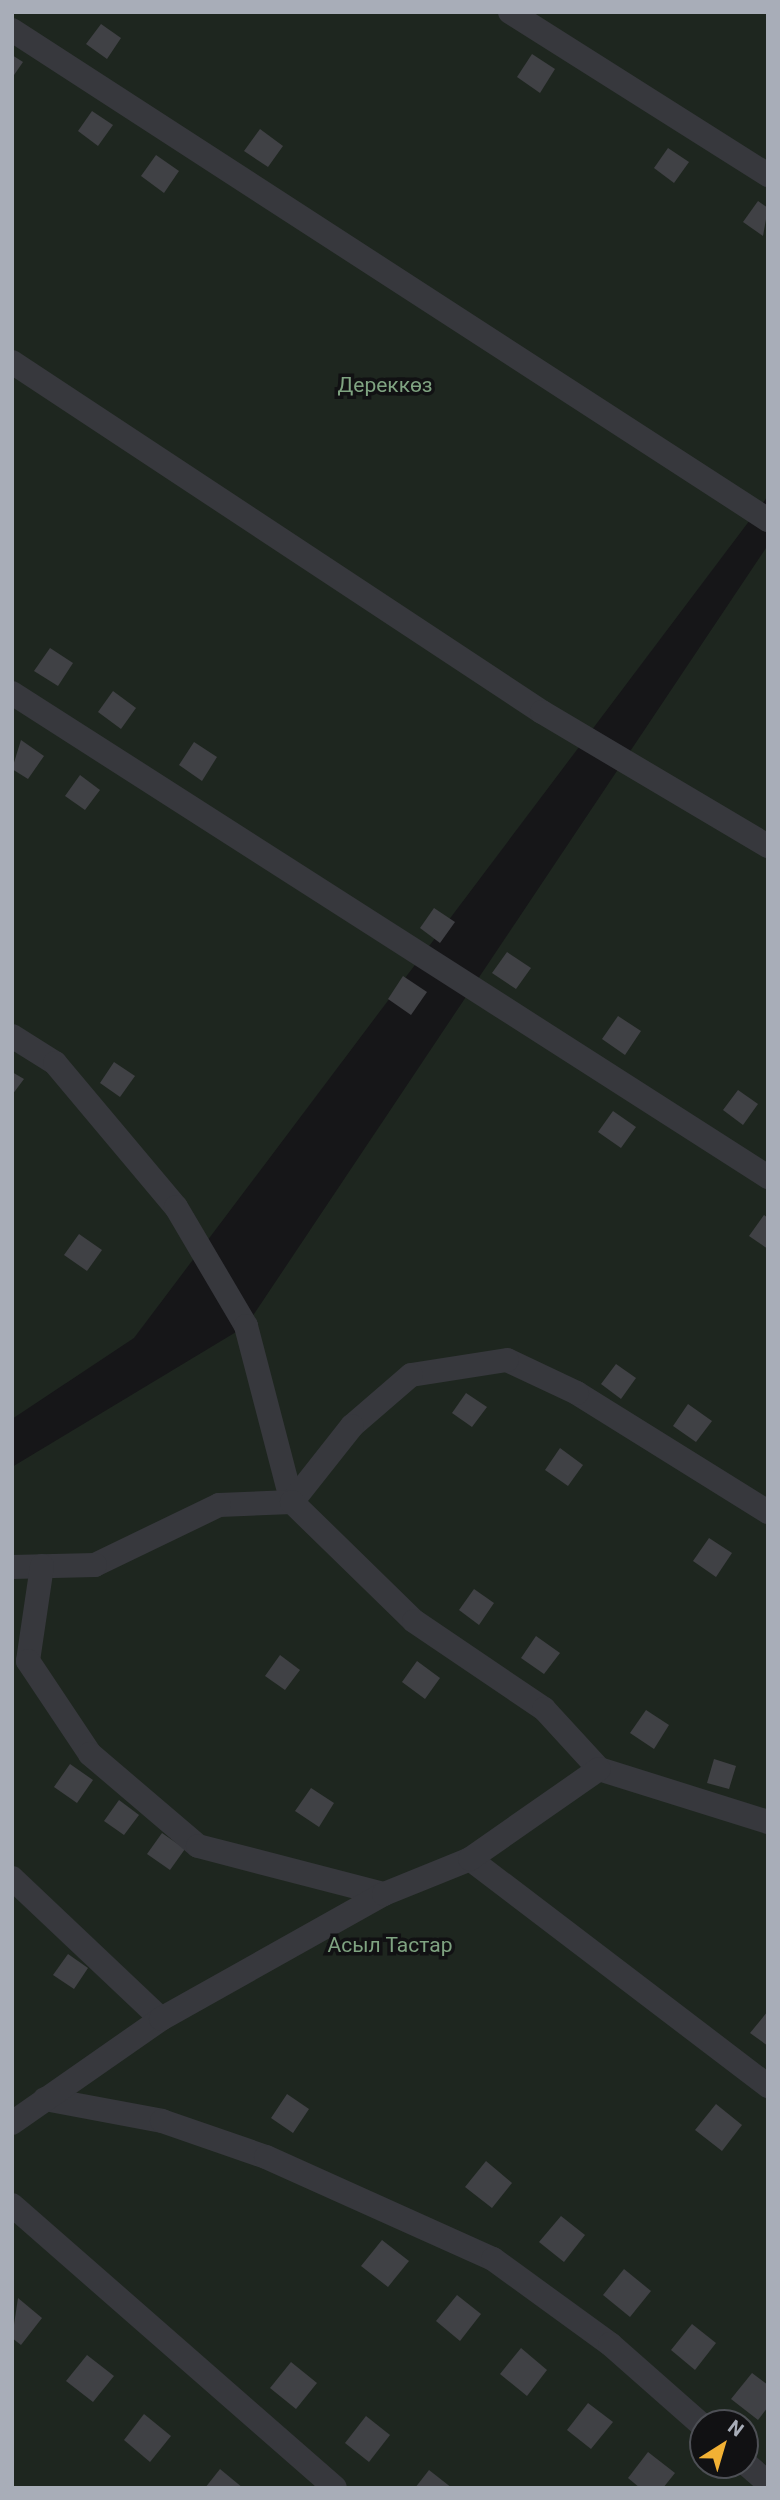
<!DOCTYPE html>
<meta charset="utf-8">
<style>
body{margin:0}
#map{position:relative;width:780px;height:2500px;overflow:hidden;background:#161618;font-family:Roboto,sans-serif}
div>[style]{position:absolute}
.green>*{inset:0;background:#1e261f}
.building>*{inset:0;background:#404145}
.street>*{height:24px;margin:-12px;padding:0 12px;transform-origin:12px;border-radius:12px;background:#37383d}
span{translate:-50% -50%;white-space:nowrap;text-align:center;line-height:1.15;-webkit-text-stroke:7px #111113;paint-order:stroke}
.park-label{font-size:21px;color:#7fa381}
.frame{position:absolute;inset:0;border:14px solid #a8adb8;pointer-events:none}
.north{position:absolute;left:689px;top:2409px;width:70px;height:70px;box-sizing:border-box;background:#111113;border:2px solid #4d4f55;border-radius:50%;rotate:37deg;font-size:19px;font-weight:700;line-height:28px;text-align:center;color:#a8adb8}
.north::after{content:'';display:block;margin:auto;width:24px;height:32px;background:#f2b134;clip-path:polygon(50% 0,100% 100%,50% 72%,0 100%)}
</style>
<div id="map">
<div class="green">
<i style="clip-path:polygon(12px 12px,768px 12px,768px 496px,134px 1338px,12px 1419px)"></i>
<i style="clip-path:polygon(evenodd,768px 545px,768px 2488px,12px 2488px,12px 1467px,246px 1326px,768px 545px,703px 2423px,745px 2423px,745px 2465px,703px 2465px,703px 2423px)"></i>
</div>
<div class="building">
<i style="clip-path:polygon(101px 24px,121px 38px,107px 59px,86px 44px)"></i>
<i style="clip-path:polygon(532px 54px,555px 69px,540px 93px,517px 77px)"></i>
<i style="clip-path:polygon(12px 55px,23px 62px,12px 78px)"></i>
<i style="clip-path:polygon(92px 111px,113px 125px,98px 146px,78px 131px)"></i>
<i style="clip-path:polygon(260px 129px,283px 146px,268px 167px,244px 151px)"></i>
<i style="clip-path:polygon(668px 148px,689px 162px,674px 183px,654px 168px)"></i>
<i style="clip-path:polygon(156px 155px,179px 171px,164px 193px,141px 176px)"></i>
<i style="clip-path:polygon(758px 201px,768px 208px,763px 236px,743px 222px)"></i>
<i style="clip-path:polygon(50px 648px,73px 663px,58px 686px,34px 671px)"></i>
<i style="clip-path:polygon(113px 691px,136px 708px,121px 729px,98px 712px)"></i>
<i style="clip-path:polygon(21px 740px,44px 756px,28px 779px,12px 769px)"></i>
<i style="clip-path:polygon(194px 742px,217px 757px,202px 781px,179px 765px)"></i>
<i style="clip-path:polygon(80px 775px,100px 790px,85px 810px,65px 796px)"></i>
<i style="clip-path:polygon(434px 908px,455px 922px,440px 943px,420px 928px)"></i>
<i style="clip-path:polygon(507px 952px,531px 968px,516px 989px,492px 973px)"></i>
<i style="clip-path:polygon(403px 976px,427px 992px,411px 1015px,388px 999px)"></i>
<i style="clip-path:polygon(618px 1016px,641px 1031px,625px 1055px,602px 1039px)"></i>
<i style="clip-path:polygon(114px 1062px,135px 1076px,120px 1097px,100px 1083px)"></i>
<i style="clip-path:polygon(12px 1072px,24px 1079px,12px 1095px)"></i>
<i style="clip-path:polygon(738px 1090px,758px 1104px,743px 1125px,723px 1110px)"></i>
<i style="clip-path:polygon(613px 1111px,636px 1127px,621px 1148px,598px 1132px)"></i>
<i style="clip-path:polygon(764px 1215px,768px 1218px,768px 1249px,749px 1236px)"></i>
<i style="clip-path:polygon(79px 1234px,102px 1250px,87px 1271px,64px 1255px)"></i>
<i style="clip-path:polygon(616px 1364px,636px 1378px,621px 1399px,601px 1384px)"></i>
<i style="clip-path:polygon(466px 1393px,487px 1407px,472px 1427px,452px 1413px)"></i>
<i style="clip-path:polygon(688px 1404px,712px 1421px,696px 1442px,673px 1426px)"></i>
<i style="clip-path:polygon(560px 1448px,583px 1465px,568px 1486px,545px 1470px)"></i>
<i style="clip-path:polygon(709px 1538px,732px 1553px,716px 1577px,693px 1561px)"></i>
<i style="clip-path:polygon(474px 1589px,494px 1603px,479px 1625px,459px 1610px)"></i>
<i style="clip-path:polygon(536px 1636px,560px 1653px,544px 1674px,521px 1658px)"></i>
<i style="clip-path:polygon(280px 1655px,300px 1670px,285px 1690px,265px 1676px)"></i>
<i style="clip-path:polygon(417px 1661px,440px 1678px,425px 1699px,402px 1682px)"></i>
<i style="clip-path:polygon(646px 1710px,669px 1725px,654px 1749px,630px 1733px)"></i>
<i style="clip-path:polygon(714px 1759px,736px 1766px,729px 1789px,707px 1783px)"></i>
<i style="clip-path:polygon(70px 1764px,93px 1780px,77px 1803px,54px 1787px)"></i>
<i style="clip-path:polygon(311px 1788px,334px 1803px,319px 1827px,295px 1811px)"></i>
<i style="clip-path:polygon(119px 1800px,139px 1815px,124px 1835px,104px 1821px)"></i>
<i style="clip-path:polygon(162px 1833px,185px 1849px,170px 1870px,147px 1854px)"></i>
<i style="clip-path:polygon(68px 1954px,88px 1968px,74px 1989px,53px 1975px)"></i>
<i style="clip-path:polygon(768px 2011px,768px 2046px,750px 2033px)"></i>
<i style="clip-path:polygon(287px 2094px,309px 2109px,293px 2133px,271px 2118px)"></i>
<i style="clip-path:polygon(716px 2104px,742px 2125px,722px 2151px,695px 2130px)"></i>
<i style="clip-path:polygon(486px 2161px,512px 2183px,492px 2208px,465px 2187px)"></i>
<i style="clip-path:polygon(561px 2216px,585px 2235px,564px 2262px,539px 2242px)"></i>
<i style="clip-path:polygon(382px 2240px,409px 2261px,388px 2287px,361px 2266px)"></i>
<i style="clip-path:polygon(624px 2269px,651px 2291px,630px 2317px,603px 2295px)"></i>
<i style="clip-path:polygon(457px 2295px,481px 2314px,460px 2341px,436px 2321px)"></i>
<i style="clip-path:polygon(18px 2298px,42px 2318px,21px 2345px,12px 2338px)"></i>
<i style="clip-path:polygon(692px 2324px,716px 2343px,695px 2370px,671px 2350px)"></i>
<i style="clip-path:polygon(521px 2348px,547px 2370px,527px 2396px,500px 2374px)"></i>
<i style="clip-path:polygon(87px 2355px,114px 2376px,93px 2402px,66px 2381px)"></i>
<i style="clip-path:polygon(291px 2362px,317px 2383px,296px 2409px,270px 2388px)"></i>
<i style="clip-path:polygon(752px 2373px,768px 2385px,768px 2407px,758px 2420px,731px 2399px)"></i>
<i style="clip-path:polygon(588px 2403px,613px 2422px,591px 2449px,567px 2430px)"></i>
<i style="clip-path:polygon(144px 2414px,171px 2436px,150px 2462px,124px 2440px)"></i>
<i style="clip-path:polygon(366px 2416px,390px 2435px,369px 2462px,345px 2443px)"></i>
<i style="clip-path:polygon(648px 2452px,675px 2473px,663px 2488px,640px 2488px,628px 2478px)"></i>
<i style="clip-path:polygon(220px 2469px,243px 2488px,205px 2488px)"></i>
<i style="clip-path:polygon(429px 2470px,452px 2488px,415px 2488px)"></i>
</div>
<div class="street">
<i style="left:510px;top:12px;width:305px;rotate:32.3deg"></i>
<i style="left:12px;top:30px;width:901px;rotate:32.95deg"></i>
<i style="left:12px;top:362px;width:635px;rotate:33.44deg"></i>
<i style="left:542px;top:712px;width:263px;rotate:30.7deg"></i>
<i style="left:12px;top:693px;width:898px;rotate:32.63deg"></i>
<i style="left:12px;top:1036px;width:51px;rotate:32.1deg"></i>
<i style="left:55px;top:1063px;width:188px;rotate:50deg"></i>
<i style="left:176px;top:1207px;width:138px;rotate:59.5deg"></i>
<i style="left:246px;top:1326px;width:182px;rotate:75.4deg"></i>
<i style="left:292px;top:1502px;width:73px;rotate:177.6deg"></i>
<i style="left:219px;top:1505px;width:138px;rotate:154.2deg"></i>
<i style="left:95px;top:1565px;width:83px;rotate:178.6deg"></i>
<i style="left:768px;top:1512px;width:225px;rotate:-148.1deg"></i>
<i style="left:577px;top:1393px;width:77px;rotate:-154.8deg"></i>
<i style="left:507px;top:1360px;width:97px;rotate:171.1deg"></i>
<i style="left:411px;top:1375px;width:78px;rotate:139.2deg"></i>
<i style="left:352px;top:1426px;width:97px;rotate:128.3deg"></i>
<i style="left:292px;top:1502px;width:170px;rotate:44.3deg"></i>
<i style="left:414px;top:1621px;width:157px;rotate:34.1deg"></i>
<i style="left:544px;top:1709px;width:81px;rotate:47.5deg"></i>
<i style="left:599px;top:1769px;width:177px;rotate:17.4deg"></i>
<i style="left:42px;top:1566px;width:96px;rotate:98.4deg"></i>
<i style="left:28px;top:1661px;width:112px;rotate:56.3deg"></i>
<i style="left:90px;top:1754px;width:142px;rotate:40.4deg"></i>
<i style="left:198px;top:1846px;width:192px;rotate:14.5deg"></i>
<i style="left:470px;top:1859px;width:375px;rotate:37.3deg"></i>
<i style="left:12px;top:1878px;width:205px;rotate:43.4deg"></i>
<i style="left:45px;top:2099px;width:119px;rotate:10.6deg"></i>
<i style="left:162px;top:2121px;width:110px;rotate:19.1deg"></i>
<i style="left:266px;top:2157px;width:249px;rotate:24.2deg"></i>
<i style="left:493px;top:2259px;width:145px;rotate:36deg"></i>
<i style="left:610px;top:2344px;width:124px;rotate:41.4deg"></i>
<i style="left:12px;top:2123px;width:182px;rotate:-34.9deg"></i>
<i style="left:161px;top:2019px;width:256px;rotate:-29.3deg"></i>
<i style="left:384px;top:1894px;width:93px;rotate:-22.1deg"></i>
<i style="left:470px;top:1859px;width:157px;rotate:-34.9deg"></i>
<i style="left:12px;top:2205px;width:429px;rotate:41.2deg"></i>
<i style="left:745px;top:2463px;width:30px;rotate:41deg"></i>
</div>
<div class="park-label">
<span style="left:385px;top:385px">Дереккөз</span>
<span style="left:390px;top:1945px">Асыл Тастар</span>
</div>
<div class="frame"></div>
<div class="north">N</div>
</div>
